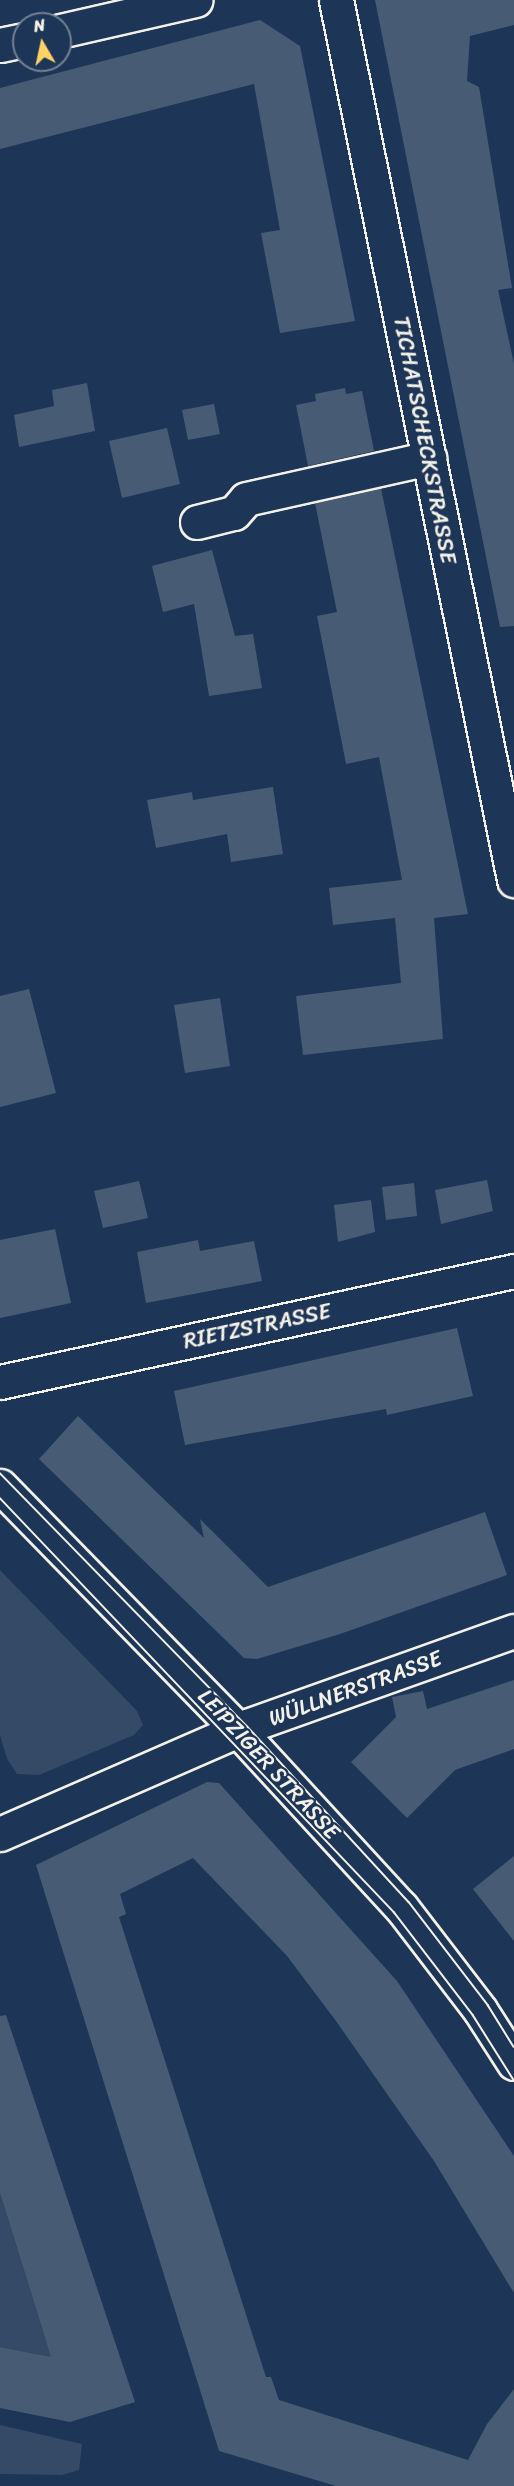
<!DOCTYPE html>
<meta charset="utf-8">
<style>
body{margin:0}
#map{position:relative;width:514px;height:2486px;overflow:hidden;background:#1d3557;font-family:Sriracha,sans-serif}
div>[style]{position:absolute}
.green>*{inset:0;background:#354a67}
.building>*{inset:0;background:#485b74}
.roads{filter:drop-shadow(2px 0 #f4f1e8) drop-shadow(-2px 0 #f4f1e8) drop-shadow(0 2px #f4f1e8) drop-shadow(0 -2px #f4f1e8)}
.minor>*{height:33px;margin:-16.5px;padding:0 16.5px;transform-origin:16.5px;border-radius:16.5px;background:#1d3557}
.major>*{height:33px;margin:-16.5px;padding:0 16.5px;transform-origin:16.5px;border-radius:16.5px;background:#1d3557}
.tram>*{height:1.5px;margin:-0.75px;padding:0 0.75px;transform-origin:0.75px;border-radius:0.75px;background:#f4f1e8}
span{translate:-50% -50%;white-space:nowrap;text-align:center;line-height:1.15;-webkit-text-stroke:4.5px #1d3557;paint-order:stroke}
.street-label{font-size:22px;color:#f4f1e8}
.north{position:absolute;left:12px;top:12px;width:60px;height:60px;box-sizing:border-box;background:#1d3557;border:2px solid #738091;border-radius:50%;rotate:351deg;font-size:16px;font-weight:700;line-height:24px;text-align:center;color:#f4f1e8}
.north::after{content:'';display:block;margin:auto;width:21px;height:27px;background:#ffd166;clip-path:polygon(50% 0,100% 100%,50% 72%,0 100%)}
</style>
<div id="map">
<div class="green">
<i style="clip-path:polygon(0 1570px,137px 1711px,143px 1725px,134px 1735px,39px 1775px,17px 1774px,7px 1759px,0 1735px)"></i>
<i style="clip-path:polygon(0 2193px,46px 2341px,59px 2348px,63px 2368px,36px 2354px,0 2347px)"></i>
<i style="clip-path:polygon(0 2425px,82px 2444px,79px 2470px,62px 2475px,0 2474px)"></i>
</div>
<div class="building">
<i style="clip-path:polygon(375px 0,514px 0,514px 25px,470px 36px,467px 81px,479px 87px,512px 288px,498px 290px,514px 364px,514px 626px,500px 627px)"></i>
<i style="clip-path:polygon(260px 20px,300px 46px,355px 321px,280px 333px,261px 233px,280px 230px,254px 84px,0 149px,0 88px)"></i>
<i style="clip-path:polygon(87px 383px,95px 431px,19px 447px,14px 415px,54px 406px,52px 390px)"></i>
<i style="clip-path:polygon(345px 388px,346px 394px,362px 391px,374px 451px,308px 466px,296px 405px,316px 401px,315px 394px)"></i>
<i style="clip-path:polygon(214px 404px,220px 434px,188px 440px,182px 410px)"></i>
<i style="clip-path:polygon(167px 428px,180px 484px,122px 498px,109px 441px)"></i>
<i style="clip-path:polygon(381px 488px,468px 914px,434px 918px,443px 1039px,303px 1055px,296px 996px,401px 983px,395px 918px,333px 925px,329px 888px,402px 880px,379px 757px,346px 764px,317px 616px,337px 612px,315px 503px)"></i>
<i style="clip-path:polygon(212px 550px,235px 636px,253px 634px,262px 688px,209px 696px,194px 604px,163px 612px,152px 566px)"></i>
<i style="clip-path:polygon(273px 787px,283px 854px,231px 862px,227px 834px,156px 848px,147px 800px,192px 792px,193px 800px)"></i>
<i style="clip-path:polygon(29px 989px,56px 1093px,0 1107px,0 996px)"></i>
<i style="clip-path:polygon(220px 998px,230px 1066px,185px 1073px,174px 1005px)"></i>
<i style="clip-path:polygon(487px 1180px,493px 1211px,441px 1224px,435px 1190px)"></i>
<i style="clip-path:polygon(139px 1181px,148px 1218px,103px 1228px,94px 1191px)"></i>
<i style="clip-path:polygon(414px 1183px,417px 1216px,386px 1220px,382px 1187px)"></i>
<i style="clip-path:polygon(371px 1200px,375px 1232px,338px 1242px,334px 1205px)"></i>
<i style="clip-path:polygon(55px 1229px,71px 1303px,0 1318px,0 1240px)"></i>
<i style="clip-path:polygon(198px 1240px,200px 1251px,254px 1241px,262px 1281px,146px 1303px,137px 1252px)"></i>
<i style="clip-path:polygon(457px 1328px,473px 1396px,387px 1415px,386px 1409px,185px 1445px,174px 1391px)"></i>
<i style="clip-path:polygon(78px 1416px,204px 1538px,200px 1519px,268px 1587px,485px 1512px,507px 1575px,340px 1634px,257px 1659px,244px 1658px,39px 1459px)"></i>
<i style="clip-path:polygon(514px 1680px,514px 1749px,455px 1770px,407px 1818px,351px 1762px,396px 1717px,392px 1697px,423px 1691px,427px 1709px)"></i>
<i style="clip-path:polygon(207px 1782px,219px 1783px,397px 1981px,514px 2156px,514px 2293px,434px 2161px,336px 2021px,287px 1956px,193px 1858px,120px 1894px,126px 1914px,119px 1917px,266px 2377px,271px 2377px,279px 2400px,468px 2460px,487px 2424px,514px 2389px,514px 2486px,336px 2486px,219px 2451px,36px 1865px)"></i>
<i style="clip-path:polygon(514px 1856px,514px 1941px,473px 1889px)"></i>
<i style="clip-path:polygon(6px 2015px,135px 2402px,70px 2422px,0 2408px,0 2347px,51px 2357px,0 2193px,0 2016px)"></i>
</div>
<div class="roads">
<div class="minor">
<i style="left:336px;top:0;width:898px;rotate:78.56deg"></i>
<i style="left:60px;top:31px;width:139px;rotate:-12.9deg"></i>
<i style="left:0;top:45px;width:25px;rotate:-12deg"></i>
<i style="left:197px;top:522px;width:38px;rotate:-14deg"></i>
<i style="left:234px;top:513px;width:18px;rotate:-49deg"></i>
<i style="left:246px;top:499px;width:188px;rotate:-12.6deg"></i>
<i style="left:0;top:1382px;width:526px;rotate:-12.19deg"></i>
<i style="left:0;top:1834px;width:270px;rotate:-23.6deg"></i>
<i style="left:247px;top:1726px;width:283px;rotate:-19.6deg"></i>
</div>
<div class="major">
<i style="left:0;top:1486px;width:341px;rotate:45.7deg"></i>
<i style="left:238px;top:1730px;width:241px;rotate:47.4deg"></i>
<i style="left:401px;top:1907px;width:130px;rotate:52.5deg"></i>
<i style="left:480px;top:2010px;width:63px;rotate:57.3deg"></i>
</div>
</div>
<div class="tram">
<i style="left:0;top:1473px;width:354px;rotate:45.7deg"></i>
<i style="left:247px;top:1726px;width:239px;rotate:47.4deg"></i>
<i style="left:409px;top:1902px;width:130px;rotate:52.5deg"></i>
<i style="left:488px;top:2005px;width:49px;rotate:58.2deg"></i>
<i style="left:0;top:1498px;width:572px;rotate:46.42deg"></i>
<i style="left:394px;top:1912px;width:130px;rotate:52.5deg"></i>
<i style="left:473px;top:2015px;width:77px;rotate:57.8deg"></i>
</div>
<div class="street-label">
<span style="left:425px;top:440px;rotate:79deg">TICHATSCHECKSTRASSE</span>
<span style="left:257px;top:1326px;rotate:-12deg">RIETZSTRASSE</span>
<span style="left:355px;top:1688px;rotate:-20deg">WÜLLNERSTRASSE</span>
<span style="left:269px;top:1764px;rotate:47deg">LEIPZIGER STRASSE</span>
</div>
<div class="north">N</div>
</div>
